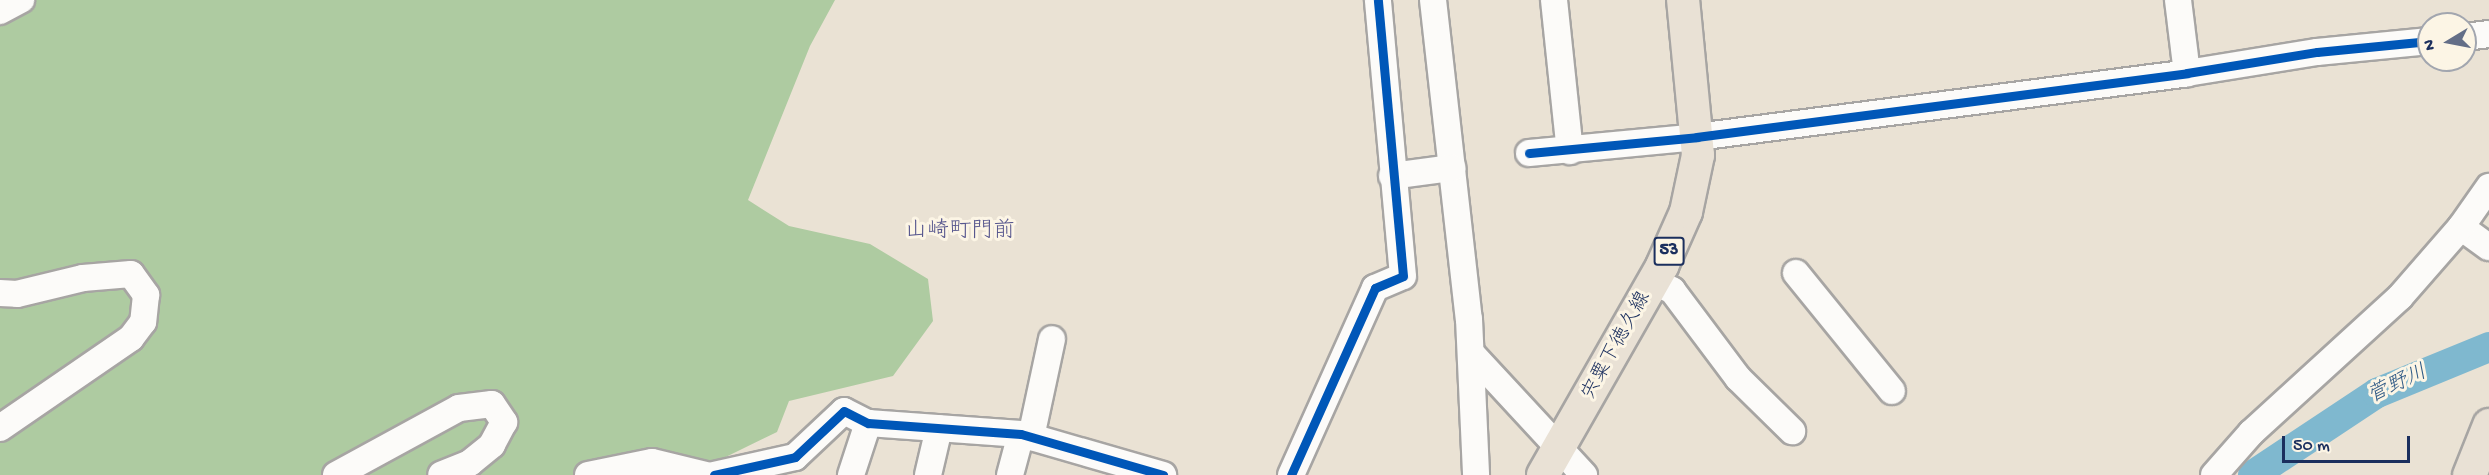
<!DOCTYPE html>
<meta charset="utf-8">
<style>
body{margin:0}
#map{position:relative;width:2489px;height:475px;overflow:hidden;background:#eae2d4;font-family:"Gochi Hand","Klee One",sans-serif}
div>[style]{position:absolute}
.forest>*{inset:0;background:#aecba1}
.river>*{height:30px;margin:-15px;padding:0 15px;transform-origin:15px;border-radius:15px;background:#7fb8cf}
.roads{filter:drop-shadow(2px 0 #a7a5a3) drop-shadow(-2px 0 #a7a5a3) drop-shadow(0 2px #a7a5a3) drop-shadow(0 -2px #a7a5a3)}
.minor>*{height:26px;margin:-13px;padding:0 13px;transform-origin:13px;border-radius:13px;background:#fcfbf9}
.major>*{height:32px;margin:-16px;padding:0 16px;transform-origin:16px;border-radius:16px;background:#e9e1d5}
.highway>*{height:33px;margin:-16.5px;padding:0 16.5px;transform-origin:16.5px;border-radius:16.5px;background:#e9e1d5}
.cycleway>*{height:9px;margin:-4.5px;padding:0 4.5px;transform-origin:4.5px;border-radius:4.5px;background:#0057b8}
span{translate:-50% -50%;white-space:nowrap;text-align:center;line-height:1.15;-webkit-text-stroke:6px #fcf5e5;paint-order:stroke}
.shield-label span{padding:2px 4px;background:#fcf5e5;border:2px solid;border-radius:4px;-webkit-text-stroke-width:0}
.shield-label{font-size:18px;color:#1b2f5e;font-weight:700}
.street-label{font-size:20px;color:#1b2f5e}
.water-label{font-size:21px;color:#2e5985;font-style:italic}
.quarter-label{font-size:22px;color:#57578e}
.north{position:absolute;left:2417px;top:12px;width:60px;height:60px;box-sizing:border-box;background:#fcf5e5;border:2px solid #a2a6af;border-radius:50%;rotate:260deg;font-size:16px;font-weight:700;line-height:24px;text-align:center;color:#1b2f5e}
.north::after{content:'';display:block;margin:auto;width:21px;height:27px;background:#636e87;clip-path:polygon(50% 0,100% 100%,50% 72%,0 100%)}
.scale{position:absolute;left:2282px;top:436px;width:128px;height:27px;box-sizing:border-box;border:3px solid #1b2f5e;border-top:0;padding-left:8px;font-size:18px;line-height:21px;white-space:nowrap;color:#1b2f5e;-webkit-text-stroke:4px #fcf5e5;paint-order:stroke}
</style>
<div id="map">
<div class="forest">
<i style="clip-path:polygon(0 0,835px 0,810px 46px,748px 200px,789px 226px,870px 244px,928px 279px,933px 321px,893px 376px,789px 401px,777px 432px,689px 475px,0 475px)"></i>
</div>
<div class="river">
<i style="left:2253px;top:475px;width:149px;rotate:-33.5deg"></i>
<i style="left:2377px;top:393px;width:121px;rotate:-22.3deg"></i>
</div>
<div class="roads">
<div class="minor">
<i style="left:1433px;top:0;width:321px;rotate:83.6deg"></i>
<i style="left:1469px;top:319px;width:156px;rotate:87.4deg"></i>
<i style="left:1554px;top:0;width:152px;rotate:84deg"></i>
<i style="left:2178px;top:0;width:74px;rotate:83deg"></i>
<i style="left:0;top:11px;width:24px;rotate:-28deg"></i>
<i style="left:2465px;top:37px;width:24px;rotate:-7deg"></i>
<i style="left:1529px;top:153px;width:169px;rotate:-5.4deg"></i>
<i style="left:1697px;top:137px;width:494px;rotate:-7.4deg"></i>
<i style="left:2187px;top:73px;width:132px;rotate:-9.2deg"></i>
<i style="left:2317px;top:52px;width:113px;rotate:-5.6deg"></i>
<i style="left:1392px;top:176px;width:61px;rotate:-7.6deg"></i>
<i style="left:2461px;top:227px;width:34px;rotate:36deg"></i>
<i style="left:1796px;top:273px;width:152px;rotate:50.9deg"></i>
<i style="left:1653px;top:282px;width:21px;rotate:23deg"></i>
<i style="left:1672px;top:290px;width:110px;rotate:53.1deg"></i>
<i style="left:1738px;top:378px;width:76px;rotate:44.5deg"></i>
<i style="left:0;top:293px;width:17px;rotate:3deg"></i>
<i style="left:17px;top:294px;width:68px;rotate:-13.6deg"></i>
<i style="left:83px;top:278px;width:48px;rotate:-4.8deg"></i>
<i style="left:131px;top:274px;width:26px;rotate:54deg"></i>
<i style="left:146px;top:295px;width:27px;rotate:96deg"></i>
<i style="left:143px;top:322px;width:20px;rotate:127deg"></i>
<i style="left:131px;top:338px;width:159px;rotate:145.5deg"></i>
<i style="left:1472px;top:354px;width:165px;rotate:47.2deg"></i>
<i style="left:1031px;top:437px;width:100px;rotate:-77.9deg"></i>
<i style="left:336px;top:475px;width:140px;rotate:-28.6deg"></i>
<i style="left:459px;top:408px;width:33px;rotate:-7deg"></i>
<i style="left:492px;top:404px;width:22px;rotate:56deg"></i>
<i style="left:504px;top:422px;width:26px;rotate:118deg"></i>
<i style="left:492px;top:445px;width:28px;rotate:141deg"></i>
<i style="left:470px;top:463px;width:31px;rotate:158deg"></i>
<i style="left:588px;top:475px;width:65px;rotate:-11.5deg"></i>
<i style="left:652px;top:462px;width:56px;rotate:13.5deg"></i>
<i style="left:714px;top:475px;width:83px;rotate:-12.5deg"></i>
<i style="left:795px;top:457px;width:67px;rotate:-43.2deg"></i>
<i style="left:844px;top:411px;width:27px;rotate:27deg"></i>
<i style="left:868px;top:423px;width:153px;rotate:4.1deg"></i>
<i style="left:1021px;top:434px;width:148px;rotate:16.1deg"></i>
<i style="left:851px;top:475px;width:55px;rotate:-71.9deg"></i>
<i style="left:928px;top:475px;width:48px;rotate:-76.8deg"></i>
<i style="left:1010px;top:475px;width:42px;rotate:-75deg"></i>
<i style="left:1291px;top:475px;width:205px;rotate:-65.8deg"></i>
<i style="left:1375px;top:288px;width:30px;rotate:-23deg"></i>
<i style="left:1403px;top:276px;width:277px;rotate:-95.2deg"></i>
<i style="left:2214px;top:475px;width:56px;rotate:-48.6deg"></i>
<i style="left:2251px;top:433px;width:202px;rotate:-42.4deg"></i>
<i style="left:2400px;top:297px;width:93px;rotate:-48.9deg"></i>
<i style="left:2461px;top:227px;width:49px;rotate:-55deg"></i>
</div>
<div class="major">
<i style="left:1543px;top:475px;width:241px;rotate:-60.3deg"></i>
<i style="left:1662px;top:266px;width:59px;rotate:-66deg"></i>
<i style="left:1686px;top:212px;width:58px;rotate:-78.1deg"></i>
<i style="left:1698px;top:155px;width:156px;rotate:-95.5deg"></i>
</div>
<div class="highway">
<i style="left:2469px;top:475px;width:54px;rotate:-68.2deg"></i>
</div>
</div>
<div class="cycleway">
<i style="left:1529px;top:153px;width:169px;rotate:-5.4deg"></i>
<i style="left:1697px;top:137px;width:494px;rotate:-7.4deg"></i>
<i style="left:2187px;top:73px;width:132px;rotate:-9.2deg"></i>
<i style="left:2317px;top:52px;width:113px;rotate:-5.6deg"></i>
<i style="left:714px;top:475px;width:83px;rotate:-12.5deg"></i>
<i style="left:795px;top:457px;width:67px;rotate:-43.2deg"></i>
<i style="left:844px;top:411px;width:27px;rotate:27deg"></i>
<i style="left:868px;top:423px;width:153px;rotate:4.1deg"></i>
<i style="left:1021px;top:434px;width:148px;rotate:16.1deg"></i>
<i style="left:1291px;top:475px;width:205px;rotate:-65.8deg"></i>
<i style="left:1375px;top:288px;width:30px;rotate:-23deg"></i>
<i style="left:1403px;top:276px;width:277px;rotate:-95.2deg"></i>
</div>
<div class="shield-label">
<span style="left:1669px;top:251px">53</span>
</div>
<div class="street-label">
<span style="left:1617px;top:346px;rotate:-61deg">宍粟下徳久線</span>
</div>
<div class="water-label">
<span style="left:2398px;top:386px;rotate:-25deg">菅野川</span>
</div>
<div class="quarter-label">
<span style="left:960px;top:233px">山崎町門前</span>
</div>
<div class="north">N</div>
<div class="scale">50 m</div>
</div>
